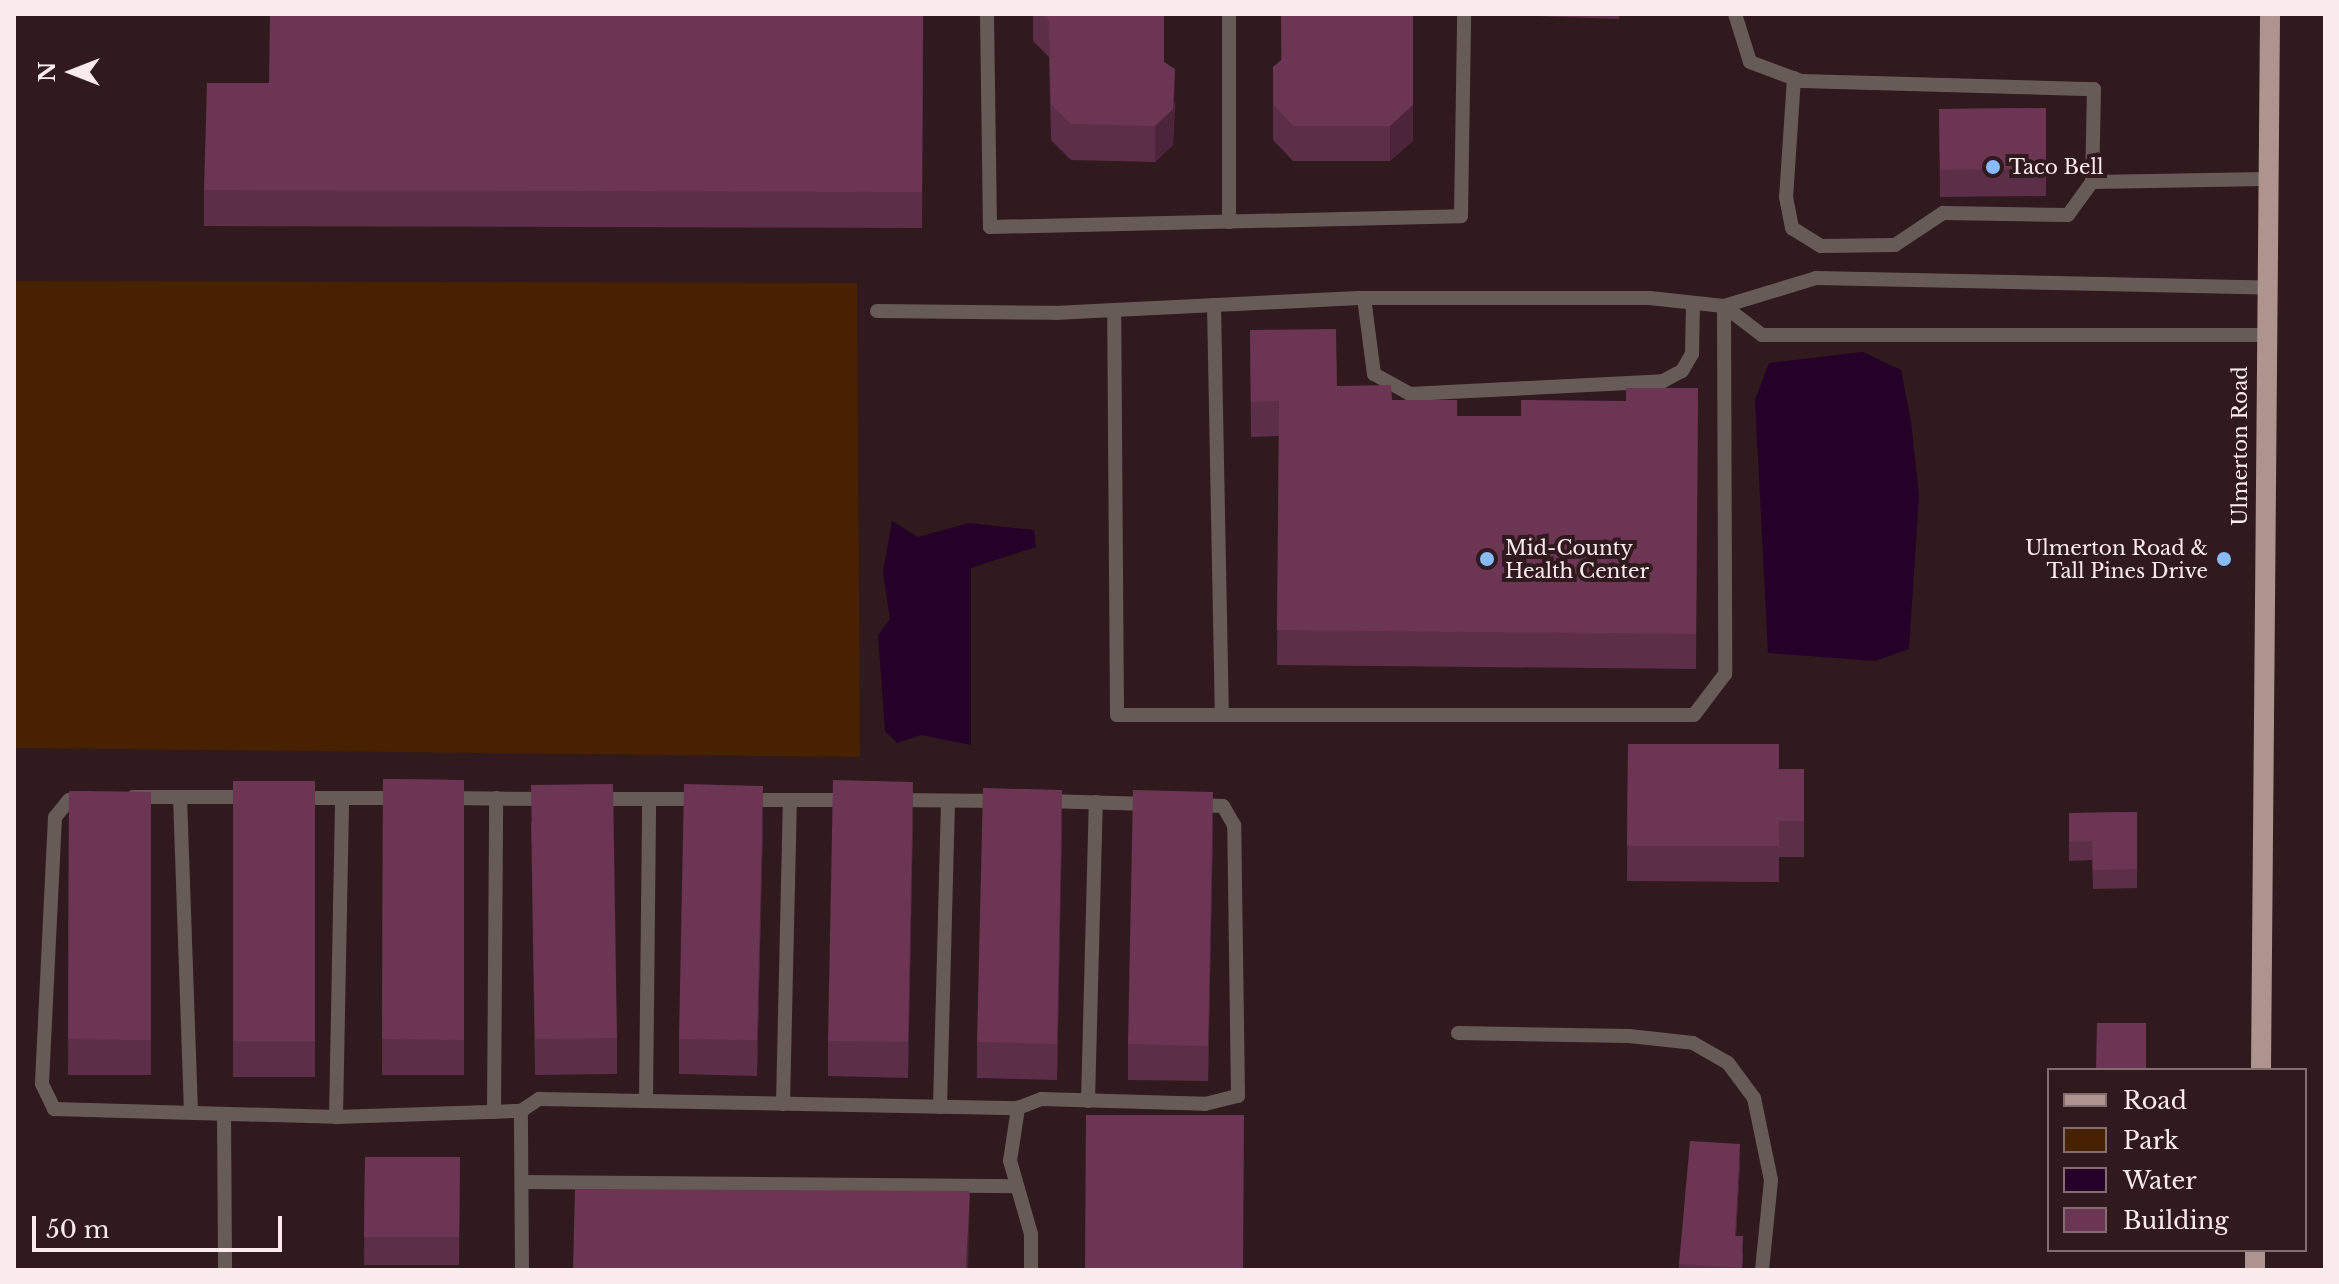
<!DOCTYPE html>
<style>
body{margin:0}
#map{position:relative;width:2339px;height:1284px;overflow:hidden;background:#301a1d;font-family:"Libre Baskerville",serif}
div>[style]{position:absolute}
.green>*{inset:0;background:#472100}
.water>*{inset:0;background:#250028}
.lane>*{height:14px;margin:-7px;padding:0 7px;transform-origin:7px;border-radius:7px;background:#675b58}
.primary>*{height:20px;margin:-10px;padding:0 10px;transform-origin:10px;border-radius:10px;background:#ad948e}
.wall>*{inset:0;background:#5d2e48}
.shaded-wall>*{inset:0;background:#4c253b}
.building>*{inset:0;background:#6c3554}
.dots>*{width:22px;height:22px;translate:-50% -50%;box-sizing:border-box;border:4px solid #301a1d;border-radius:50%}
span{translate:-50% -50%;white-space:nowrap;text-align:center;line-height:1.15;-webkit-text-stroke:8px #301a1d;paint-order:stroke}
.poi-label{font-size:20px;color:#fcebed}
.left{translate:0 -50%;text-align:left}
.right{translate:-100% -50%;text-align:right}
.street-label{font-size:20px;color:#fcebed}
.frame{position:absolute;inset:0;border:16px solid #fcebed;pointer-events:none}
.legend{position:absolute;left:2047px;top:1068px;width:260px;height:184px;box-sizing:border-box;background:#301a1d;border:2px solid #826e70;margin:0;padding:10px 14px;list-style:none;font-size:24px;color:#fcebed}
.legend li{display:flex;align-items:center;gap:16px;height:40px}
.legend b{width:40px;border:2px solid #826e70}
.north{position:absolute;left:32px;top:32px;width:80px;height:80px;-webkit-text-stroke:6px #301a1d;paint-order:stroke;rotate:270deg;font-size:22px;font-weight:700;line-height:32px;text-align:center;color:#fcebed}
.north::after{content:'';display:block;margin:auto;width:28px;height:36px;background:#fcebed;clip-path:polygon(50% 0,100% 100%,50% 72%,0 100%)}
.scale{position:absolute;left:32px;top:1216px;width:250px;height:36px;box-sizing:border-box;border:4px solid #fcebed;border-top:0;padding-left:10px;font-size:24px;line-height:28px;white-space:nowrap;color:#fcebed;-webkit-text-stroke:6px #301a1d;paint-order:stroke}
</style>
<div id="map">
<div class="green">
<i style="clip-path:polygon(14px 281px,857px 283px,860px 757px,14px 748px)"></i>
</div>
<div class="water">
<i style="clip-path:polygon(1863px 352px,1901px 370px,1911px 421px,1919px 496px,1909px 649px,1875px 661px,1768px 653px,1755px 400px,1769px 363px)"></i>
<i style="clip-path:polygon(892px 521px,918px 537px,969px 523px,1034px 530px,1036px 547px,971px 568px,971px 745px,921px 735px,897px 743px,885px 731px,878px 635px,890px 619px,883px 572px)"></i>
</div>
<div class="lane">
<i style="left:987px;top:14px;width:213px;rotate:89.2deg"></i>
<i style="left:990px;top:227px;width:471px;rotate:-1.3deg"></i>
<i style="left:1461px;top:216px;width:202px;rotate:-89.1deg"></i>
<i style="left:1229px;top:14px;width:208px;rotate:90deg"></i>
<i style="left:1735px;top:14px;width:50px;rotate:72.6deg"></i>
<i style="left:1750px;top:62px;width:54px;rotate:20.4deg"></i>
<i style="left:1801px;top:81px;width:293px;rotate:1.6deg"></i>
<i style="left:2094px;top:89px;width:93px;rotate:91.2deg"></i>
<i style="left:2092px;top:182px;width:174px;rotate:-1deg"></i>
<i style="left:1794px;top:78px;width:119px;rotate:93.8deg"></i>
<i style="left:1786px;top:197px;width:32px;rotate:79deg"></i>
<i style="left:1792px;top:228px;width:34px;rotate:32deg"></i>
<i style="left:1821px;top:246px;width:74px;rotate:-0.8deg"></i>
<i style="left:1895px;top:245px;width:58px;rotate:-33.7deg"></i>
<i style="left:1943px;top:213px;width:125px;rotate:0.9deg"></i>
<i style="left:2068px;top:215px;width:41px;rotate:-54deg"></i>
<i style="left:1364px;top:298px;width:77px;rotate:82.5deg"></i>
<i style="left:1374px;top:374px;width:41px;rotate:29.1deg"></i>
<i style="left:1410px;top:394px;width:253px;rotate:-2.9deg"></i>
<i style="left:1663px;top:381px;width:21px;rotate:-28deg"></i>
<i style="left:1682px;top:371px;width:20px;rotate:-60deg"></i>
<i style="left:1692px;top:354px;width:51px;rotate:-88.9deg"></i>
<i style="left:1214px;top:305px;width:410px;rotate:88.9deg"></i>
<i style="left:877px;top:311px;width:178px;rotate:0.6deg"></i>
<i style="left:1055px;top:313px;width:59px;rotate:-2.9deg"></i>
<i style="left:1114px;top:310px;width:245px;rotate:-2.8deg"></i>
<i style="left:1359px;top:298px;width:291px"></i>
<i style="left:1650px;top:298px;width:74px;rotate:6.2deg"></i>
<i style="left:1724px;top:306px;width:368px;rotate:89.8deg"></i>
<i style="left:1725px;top:674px;width:51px;rotate:127.1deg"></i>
<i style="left:1694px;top:715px;width:577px;rotate:180deg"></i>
<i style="left:1117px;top:715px;width:405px;rotate:-90.4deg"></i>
<i style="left:2264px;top:335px;width:502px;rotate:180deg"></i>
<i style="left:1762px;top:335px;width:48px;rotate:-142.7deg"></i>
<i style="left:1724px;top:306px;width:96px;rotate:-16.9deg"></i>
<i style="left:1816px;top:278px;width:448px;rotate:1.2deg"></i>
<i style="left:133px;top:797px;width:120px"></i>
<i style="left:180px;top:797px;width:315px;rotate:88deg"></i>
<i style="left:89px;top:798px;width:20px;rotate:174deg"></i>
<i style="left:69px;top:800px;width:22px;rotate:129deg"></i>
<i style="left:55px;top:817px;width:267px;rotate:92.8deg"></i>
<i style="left:42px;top:1084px;width:28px;rotate:64deg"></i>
<i style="left:54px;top:1109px;width:282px;rotate:1.6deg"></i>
<i style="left:336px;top:1117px;width:185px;rotate:-1.9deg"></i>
<i style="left:297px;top:798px;width:104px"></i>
<i style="left:445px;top:798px;width:104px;rotate:0.6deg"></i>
<i style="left:597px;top:799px;width:104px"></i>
<i style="left:745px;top:800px;width:104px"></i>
<i style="left:893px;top:800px;width:108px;rotate:0.5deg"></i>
<i style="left:1045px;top:801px;width:104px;rotate:1.7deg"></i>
<i style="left:1458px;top:1033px;width:171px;rotate:1deg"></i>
<i style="left:1629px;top:1036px;width:64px;rotate:6.2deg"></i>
<i style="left:1693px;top:1043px;width:40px;rotate:29.7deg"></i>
<i style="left:1728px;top:1063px;width:44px;rotate:53.4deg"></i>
<i style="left:1754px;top:1098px;width:84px;rotate:78.3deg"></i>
<i style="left:1771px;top:1180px;width:90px;rotate:95.7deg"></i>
<i style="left:646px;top:1101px;width:302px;rotate:-89.4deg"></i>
<i style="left:1088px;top:1101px;width:299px;rotate:-88.5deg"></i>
<i style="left:783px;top:1104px;width:304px;rotate:-88.7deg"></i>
<i style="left:940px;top:1107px;width:306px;rotate:-88.5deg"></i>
<i style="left:494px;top:1112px;width:314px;rotate:-89.6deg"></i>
<i style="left:224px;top:1114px;width:156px;rotate:89.6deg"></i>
<i style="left:336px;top:1117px;width:319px;rotate:-88.9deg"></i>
<i style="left:523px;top:1182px;width:494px;rotate:0.5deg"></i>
<i style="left:522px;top:1270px;width:159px;rotate:-90.4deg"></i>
<i style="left:521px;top:1111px;width:22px;rotate:-34deg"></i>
<i style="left:539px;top:1099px;width:479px;rotate:1.1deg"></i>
<i style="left:1031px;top:1270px;width:36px;rotate:-90deg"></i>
<i style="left:1031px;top:1234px;width:76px;rotate:-106deg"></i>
<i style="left:1010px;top:1161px;width:54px;rotate:-81.4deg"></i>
<i style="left:1018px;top:1108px;width:25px;rotate:-21deg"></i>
<i style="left:1041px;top:1099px;width:164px;rotate:1.7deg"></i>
<i style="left:1205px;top:1104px;width:34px;rotate:-14deg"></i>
<i style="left:1238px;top:1096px;width:271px;rotate:-90.8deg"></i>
<i style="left:1234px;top:825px;width:22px;rotate:-120deg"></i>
<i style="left:1223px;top:806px;width:30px;rotate:-178deg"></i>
</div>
<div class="primary">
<i style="left:2261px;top:1070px;width:1056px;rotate:-89.51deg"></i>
<i style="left:2255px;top:1270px;width:20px;rotate:-90deg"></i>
</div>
<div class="wall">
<i style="clip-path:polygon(923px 14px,922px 228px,204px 226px,204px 190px,269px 83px)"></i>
<i style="clip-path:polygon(1033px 14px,1164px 14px,1164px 62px,1175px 105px,1173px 145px,1155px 162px,1071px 160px,1051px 140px,1049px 57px,1033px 41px)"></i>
<i style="clip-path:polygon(1281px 14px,1413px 141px,1390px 161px,1293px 161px,1273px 140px,1273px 67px,1281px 60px)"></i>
<i style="clip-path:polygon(1535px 14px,1619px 14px,1619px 19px,1535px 16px)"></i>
<i style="clip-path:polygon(2046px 108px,2046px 196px,1940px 197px,1939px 109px)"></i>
<i style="clip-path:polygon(1250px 330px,1337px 386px,1457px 416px,1521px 416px,1626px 401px,1698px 388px,1696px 669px,1277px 665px,1279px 436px,1251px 437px)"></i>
<i style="clip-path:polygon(1628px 744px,1779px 769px,1804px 769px,1804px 857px,1779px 857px,1779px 882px,1627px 881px)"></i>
<i style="clip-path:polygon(383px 779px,464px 780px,464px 1075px,382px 1075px)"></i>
<i style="clip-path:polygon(233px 781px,315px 781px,315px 1077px,233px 1077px)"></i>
<i style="clip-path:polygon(69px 791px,151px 792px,151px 1075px,68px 1075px)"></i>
<i style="clip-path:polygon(2137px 812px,2137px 888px,2093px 889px,2092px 860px,2069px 861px,2069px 813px)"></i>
<i style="clip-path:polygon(913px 818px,908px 1078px,828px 1076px,828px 1041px)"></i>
<i style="clip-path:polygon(531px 821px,617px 1038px,617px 1074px,535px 1075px)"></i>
<i style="clip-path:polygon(763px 821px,757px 1076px,679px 1074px,679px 1039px)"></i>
<i style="clip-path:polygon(1062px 825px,1057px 1080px,977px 1078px,977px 1042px)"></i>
<i style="clip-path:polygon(1213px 827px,1208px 1081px,1128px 1080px,1128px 1044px)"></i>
<i style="clip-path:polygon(365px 1157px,460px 1157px,459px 1265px,364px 1265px)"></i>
<i style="clip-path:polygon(1740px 1163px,1736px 1236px,1743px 1255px,1742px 1270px,1679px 1270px,1679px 1264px)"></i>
</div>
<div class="shaded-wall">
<i style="clip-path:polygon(1175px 69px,1173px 145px,1155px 162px,1155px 126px)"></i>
<i style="clip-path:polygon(1413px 105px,1413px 141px,1390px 161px,1390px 126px)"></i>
<i style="clip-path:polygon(913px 782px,913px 818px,908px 1078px,908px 1042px)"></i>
<i style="clip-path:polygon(763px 786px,763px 821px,757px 1076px,757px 1040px)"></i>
<i style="clip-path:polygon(1062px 790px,1062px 825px,1057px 1080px,1057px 1044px)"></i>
<i style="clip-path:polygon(1213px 792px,1213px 827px,1208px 1081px,1208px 1046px)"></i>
<i style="clip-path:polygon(1740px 1144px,1740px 1163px,1735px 1255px,1735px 1236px)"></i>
<i style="clip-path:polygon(970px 1191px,968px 1270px,966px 1270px)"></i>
</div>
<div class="building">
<i style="clip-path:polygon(270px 14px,923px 14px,922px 192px,204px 190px,207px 83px,269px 83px)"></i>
<i style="clip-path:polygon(1042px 14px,1164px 14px,1164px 62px,1175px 69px,1173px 109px,1155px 126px,1071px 124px,1051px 104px,1049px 21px)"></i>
<i style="clip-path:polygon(1281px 14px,1413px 14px,1413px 105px,1390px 126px,1293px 126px,1273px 104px,1273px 67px,1282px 60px)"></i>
<i style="clip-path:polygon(2046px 108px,2046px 168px,1940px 170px,1939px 109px)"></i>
<i style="clip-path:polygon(1336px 329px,1337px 386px,1391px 385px,1392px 400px,1457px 400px,1457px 416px,1521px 416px,1521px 400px,1626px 401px,1626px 388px,1698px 388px,1696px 634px,1277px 630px,1279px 401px,1251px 402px,1250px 330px)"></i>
<i style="clip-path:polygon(1628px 744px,1779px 744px,1779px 769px,1804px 769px,1804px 821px,1779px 821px,1779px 846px,1627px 846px)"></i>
<i style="clip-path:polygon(383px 779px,464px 780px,464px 1040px,382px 1039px)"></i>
<i style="clip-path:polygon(833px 780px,913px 782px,908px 1042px,828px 1041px)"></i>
<i style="clip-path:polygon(233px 781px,315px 781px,315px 1041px,233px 1041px)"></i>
<i style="clip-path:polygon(613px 784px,617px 1038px,535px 1039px,531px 785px)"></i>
<i style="clip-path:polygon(684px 784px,763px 786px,757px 1040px,679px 1039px)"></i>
<i style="clip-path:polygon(983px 788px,1062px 790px,1057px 1044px,977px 1042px)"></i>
<i style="clip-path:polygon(1133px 790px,1213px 792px,1208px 1046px,1128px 1044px)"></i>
<i style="clip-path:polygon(69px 791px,151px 792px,151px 1040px,68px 1039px)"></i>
<i style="clip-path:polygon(2137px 812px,2137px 869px,2093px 870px,2092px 841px,2069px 842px,2069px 813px)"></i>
<i style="clip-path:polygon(2097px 1023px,2146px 1023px,2146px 1070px,2096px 1070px)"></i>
<i style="clip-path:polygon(1086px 1115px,1244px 1115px,1243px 1270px,1085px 1270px)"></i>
<i style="clip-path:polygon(1690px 1141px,1740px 1144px,1735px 1236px,1743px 1236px,1742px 1268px,1679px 1264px)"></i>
<i style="clip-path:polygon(365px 1157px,460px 1157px,459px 1237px,364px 1237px)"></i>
<i style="clip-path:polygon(575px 1189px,970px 1191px,966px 1270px,573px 1270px)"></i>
</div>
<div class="dots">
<i style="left:1993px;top:167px;background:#87bbfb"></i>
<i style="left:1487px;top:559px;background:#87bbfb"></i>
<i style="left:2224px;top:559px;background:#87bbfb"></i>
</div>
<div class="poi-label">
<span class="left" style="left:2009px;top:167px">Taco Bell</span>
<span class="left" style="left:1505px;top:560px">Mid-County<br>Health Center</span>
<span class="right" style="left:2208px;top:560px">Ulmerton Road &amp;<br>Tall Pines Drive</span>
</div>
<div class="street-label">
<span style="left:2240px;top:446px;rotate:-90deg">Ulmerton Road</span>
</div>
<div class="frame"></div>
<ul class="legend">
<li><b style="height:10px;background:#ad948e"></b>Road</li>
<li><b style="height:22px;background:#472100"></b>Park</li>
<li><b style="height:22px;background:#250028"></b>Water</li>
<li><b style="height:22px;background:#6c3554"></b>Building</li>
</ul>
<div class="north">N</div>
<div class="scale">50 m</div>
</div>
